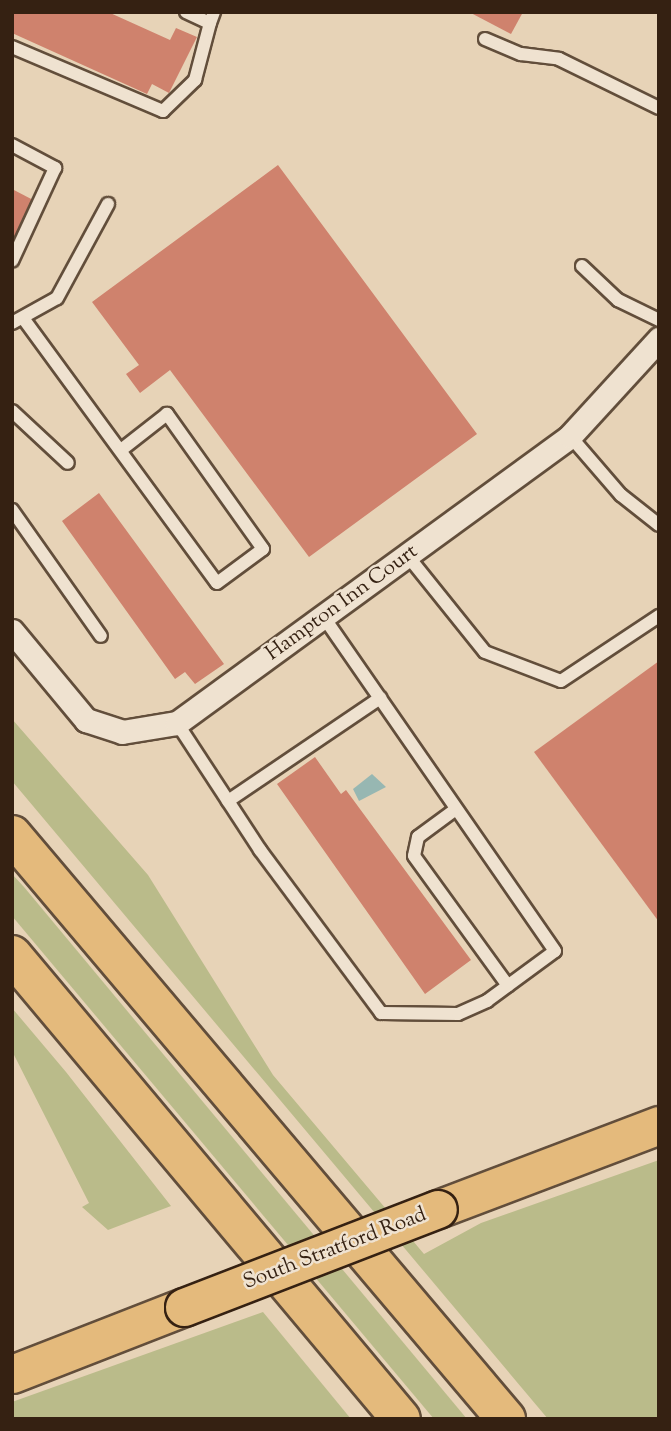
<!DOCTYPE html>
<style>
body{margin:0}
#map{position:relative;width:671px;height:1431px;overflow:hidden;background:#e7d3b7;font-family:"Sorts Mill Goudy",serif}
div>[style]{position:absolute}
.green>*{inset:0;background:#babb8a}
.water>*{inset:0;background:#97b7b2}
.building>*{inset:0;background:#cf826d}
.roads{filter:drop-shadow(2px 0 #624e3b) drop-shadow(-2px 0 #624e3b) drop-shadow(0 2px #624e3b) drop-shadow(0 -2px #624e3b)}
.lane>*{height:12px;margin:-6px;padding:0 6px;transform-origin:6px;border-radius:6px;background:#efe2d0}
.street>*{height:23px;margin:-11.5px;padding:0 11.5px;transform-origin:11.5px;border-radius:11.5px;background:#efe2d0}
.primary>*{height:37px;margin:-18.5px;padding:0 18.5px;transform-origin:18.5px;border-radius:18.5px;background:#e4ba7c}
.highway>*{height:38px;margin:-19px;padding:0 19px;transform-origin:19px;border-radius:19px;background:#e4ba7c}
.bridges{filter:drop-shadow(2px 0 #352112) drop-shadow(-2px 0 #352112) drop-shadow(0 2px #352112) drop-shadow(0 -2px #352112)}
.primary-bridge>*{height:37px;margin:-18.5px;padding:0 18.5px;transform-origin:18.5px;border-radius:18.5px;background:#e4ba7c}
span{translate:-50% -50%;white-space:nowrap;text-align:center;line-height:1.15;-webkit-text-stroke:5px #efe2d0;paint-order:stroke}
.street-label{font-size:21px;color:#352112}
.frame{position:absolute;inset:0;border:14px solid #352112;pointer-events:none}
</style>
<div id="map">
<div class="green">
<i style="clip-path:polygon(12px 719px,148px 875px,273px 1075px,424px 1254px,481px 1223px,659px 1160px,659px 1419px,548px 1419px,12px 781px)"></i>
<i style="clip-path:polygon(12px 874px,24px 887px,467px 1419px,434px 1419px,12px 916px)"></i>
<i style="clip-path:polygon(12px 1008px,66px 1072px,171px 1206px,108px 1230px,82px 1207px,89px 1203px,12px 1051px)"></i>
<i style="clip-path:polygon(263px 1312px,351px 1419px,12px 1419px,12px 1402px)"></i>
</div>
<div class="water">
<i style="clip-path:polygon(372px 774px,386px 787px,359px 801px,353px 789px)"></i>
</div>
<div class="building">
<i style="clip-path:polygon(12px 12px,108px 12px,170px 40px,176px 28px,197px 37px,169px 93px,152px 84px,147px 94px,12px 33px)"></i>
<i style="clip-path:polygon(469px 12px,523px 12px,511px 34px)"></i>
<i style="clip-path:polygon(278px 165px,477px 434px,309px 557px,170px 370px,140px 393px,126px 374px,139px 365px,92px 302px)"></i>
<i style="clip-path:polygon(12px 189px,37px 202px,12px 253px)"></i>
<i style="clip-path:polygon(99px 493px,224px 664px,195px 684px,185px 672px,175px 679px,62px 521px)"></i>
<i style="clip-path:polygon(659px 661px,659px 922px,534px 752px)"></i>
<i style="clip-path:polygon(315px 757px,341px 794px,346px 790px,471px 960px,425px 994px,277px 784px)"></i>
</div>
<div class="roads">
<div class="lane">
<i style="left:186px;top:12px;width:26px;rotate:25deg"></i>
<i style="left:210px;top:23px;width:12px;rotate:-70deg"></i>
<i style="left:485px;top:39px;width:39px;rotate:23deg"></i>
<i style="left:521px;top:54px;width:38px;rotate:7deg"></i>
<i style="left:559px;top:59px;width:111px;rotate:26.1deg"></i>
<i style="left:12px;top:47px;width:164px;rotate:23deg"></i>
<i style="left:163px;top:111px;width:45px;rotate:-44.1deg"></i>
<i style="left:195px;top:80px;width:59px;rotate:-75.3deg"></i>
<i style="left:12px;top:145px;width:49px;rotate:28.1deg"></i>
<i style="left:55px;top:168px;width:102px;rotate:114.8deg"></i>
<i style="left:582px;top:266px;width:50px;rotate:43.4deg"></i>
<i style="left:618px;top:300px;width:46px;rotate:26deg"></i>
<i style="left:23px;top:318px;width:328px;rotate:53.8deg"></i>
<i style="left:217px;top:583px;width:57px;rotate:-36.5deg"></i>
<i style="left:263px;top:549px;width:166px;rotate:-125.4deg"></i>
<i style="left:167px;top:414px;width:58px;rotate:142deg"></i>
<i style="left:12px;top:323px;width:51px;rotate:-29.1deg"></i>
<i style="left:57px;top:298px;width:107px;rotate:-61.5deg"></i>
<i style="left:12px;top:411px;width:76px;rotate:42.9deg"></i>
<i style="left:570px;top:436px;width:78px;rotate:49.2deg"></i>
<i style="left:621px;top:495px;width:48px;rotate:38.3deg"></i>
<i style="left:12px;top:510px;width:154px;rotate:54.8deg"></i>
<i style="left:407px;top:555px;width:124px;rotate:51.2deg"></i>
<i style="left:485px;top:652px;width:81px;rotate:20.9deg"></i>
<i style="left:561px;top:681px;width:118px;rotate:-33.6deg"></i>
<i style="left:177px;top:723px;width:152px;rotate:56.8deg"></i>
<i style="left:260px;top:850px;width:203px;rotate:53.4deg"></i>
<i style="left:381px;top:1013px;width:77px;rotate:0.7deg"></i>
<i style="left:458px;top:1014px;width:32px;rotate:-24deg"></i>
<i style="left:487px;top:1001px;width:84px;rotate:-36.3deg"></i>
<i style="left:555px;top:951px;width:406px;rotate:-124.7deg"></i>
<i style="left:228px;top:801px;width:184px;rotate:-34.1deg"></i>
<i style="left:456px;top:809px;width:47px;rotate:143.6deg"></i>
<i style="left:418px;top:837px;width:19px;rotate:102deg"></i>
<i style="left:414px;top:856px;width:160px;rotate:54.1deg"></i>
</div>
<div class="street">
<i style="left:12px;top:631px;width:116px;rotate:50.3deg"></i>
<i style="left:86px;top:720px;width:38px;rotate:18deg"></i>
<i style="left:122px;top:732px;width:56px;rotate:-9.3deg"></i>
<i style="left:177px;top:723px;width:487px;rotate:-36.1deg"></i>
<i style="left:570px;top:436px;width:132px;rotate:-47.5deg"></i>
</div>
<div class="primary">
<i style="left:438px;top:1209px;width:236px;rotate:-20.8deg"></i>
<i style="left:12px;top:1374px;width:185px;rotate:-21.3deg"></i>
</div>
<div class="highway">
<i style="left:12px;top:835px;width:765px;rotate:49.77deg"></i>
<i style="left:12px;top:955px;width:605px;rotate:50.02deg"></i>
</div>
</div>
<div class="bridges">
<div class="primary-bridge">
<i style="left:184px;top:1307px;width:272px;rotate:-21.1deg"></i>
</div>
</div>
<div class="street-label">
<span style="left:342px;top:603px;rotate:-36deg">Hampton Inn Court</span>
<span style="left:335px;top:1249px;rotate:-21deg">South Stratford Road</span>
</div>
<div class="frame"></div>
</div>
